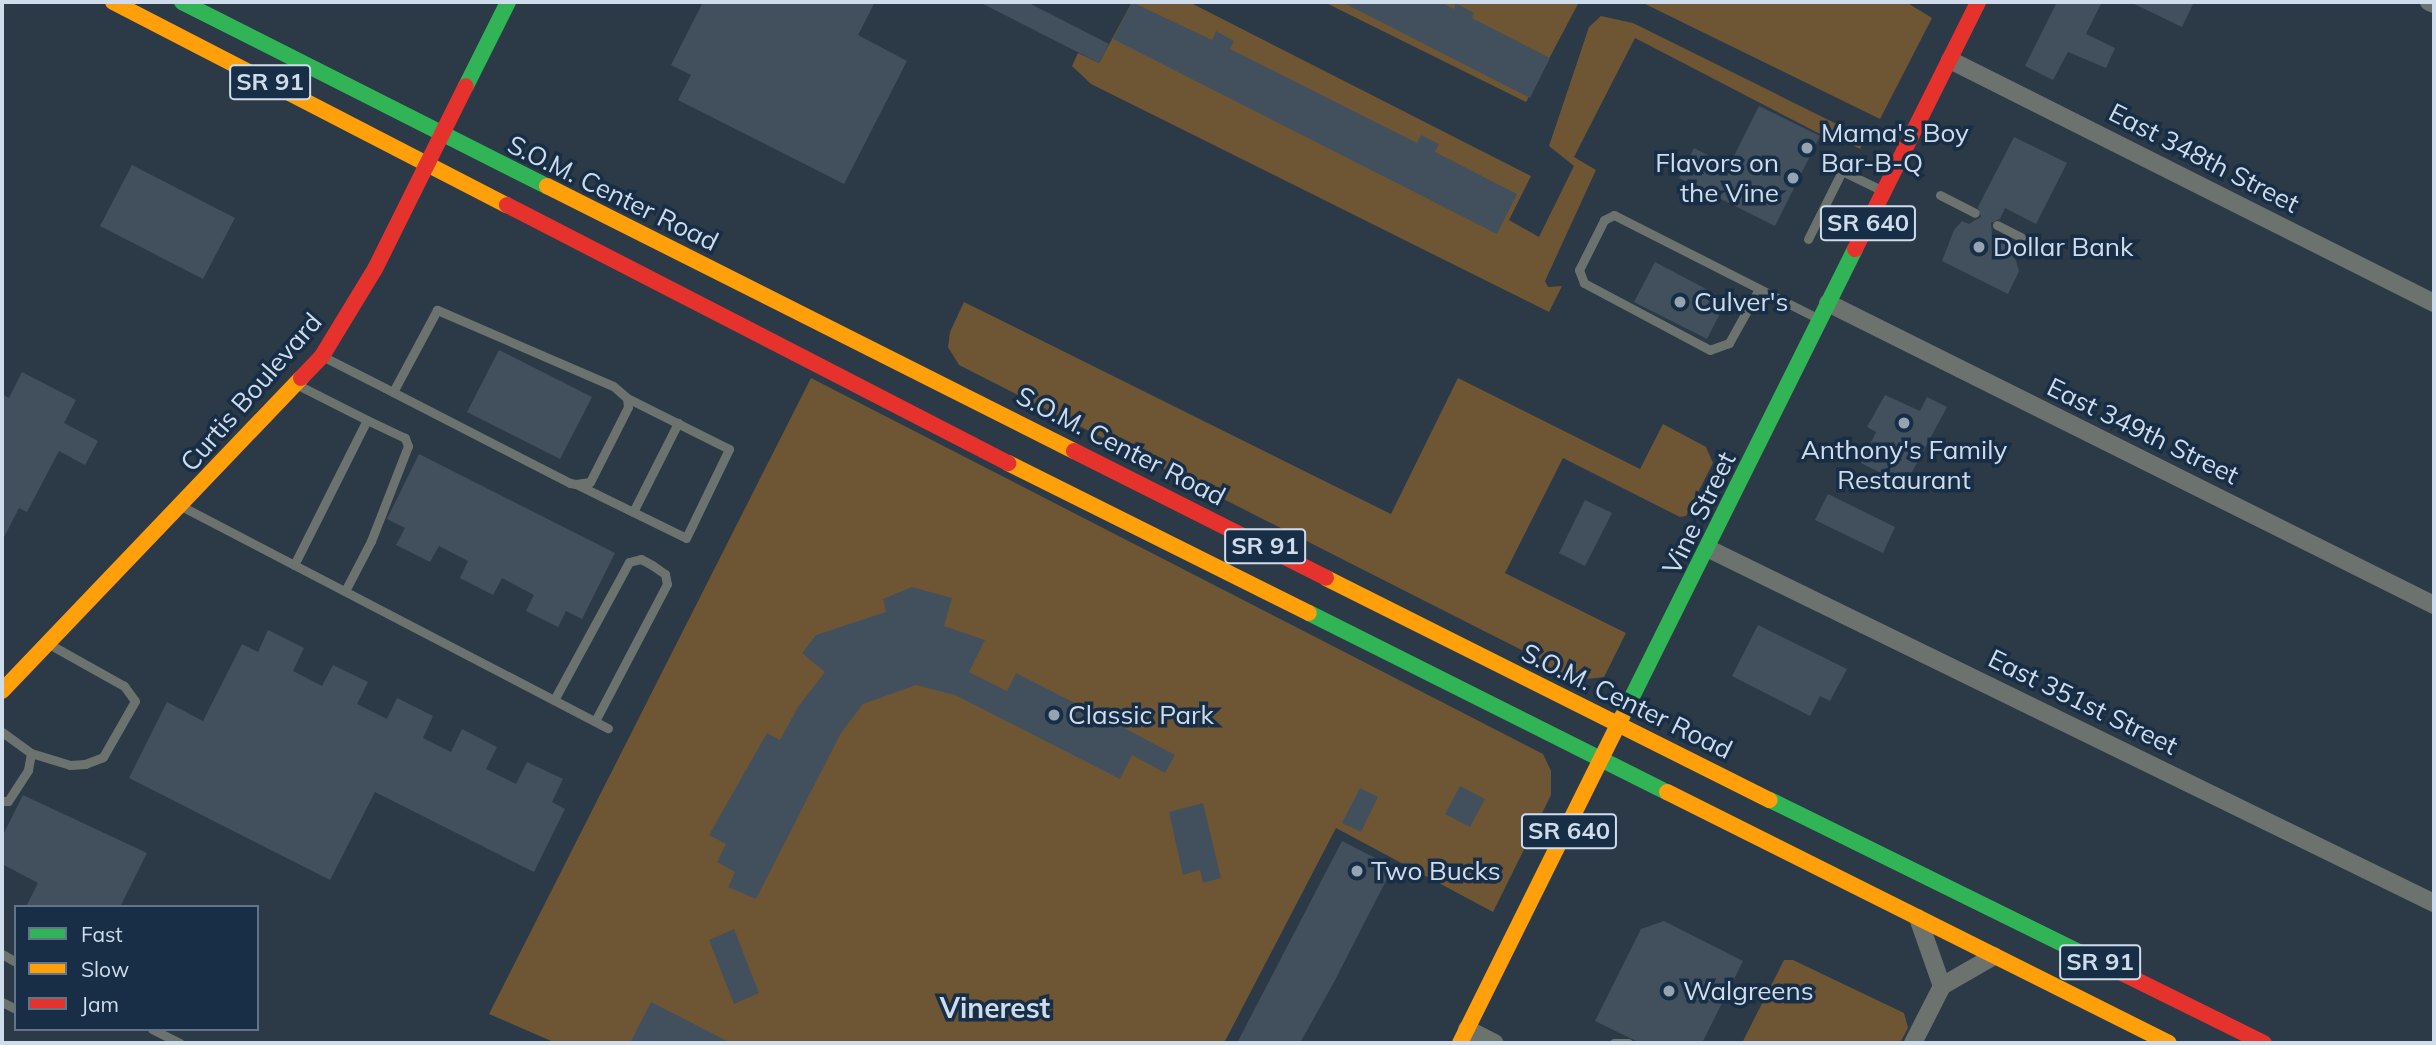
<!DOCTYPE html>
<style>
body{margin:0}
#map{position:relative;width:2436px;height:1045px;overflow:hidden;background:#2c3946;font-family:Mulish,sans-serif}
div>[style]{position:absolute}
.green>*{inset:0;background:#6e5635}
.building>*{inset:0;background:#42505e}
.lane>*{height:9px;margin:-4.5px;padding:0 4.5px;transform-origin:4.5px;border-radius:4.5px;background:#6c726d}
.street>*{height:18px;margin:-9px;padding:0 9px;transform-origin:9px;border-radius:9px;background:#6c726d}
.fast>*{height:16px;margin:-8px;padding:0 8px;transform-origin:8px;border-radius:8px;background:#30b455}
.slow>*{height:16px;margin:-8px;padding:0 8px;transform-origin:8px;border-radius:8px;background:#ff9f0a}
.jam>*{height:16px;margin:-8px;padding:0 8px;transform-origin:8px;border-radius:8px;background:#e5322d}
.dots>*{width:19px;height:19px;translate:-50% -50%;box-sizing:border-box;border:4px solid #182e46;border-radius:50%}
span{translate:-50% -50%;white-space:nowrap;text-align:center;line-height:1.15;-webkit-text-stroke:7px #182e46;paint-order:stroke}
.shield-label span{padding:2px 5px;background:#182e46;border:2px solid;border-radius:5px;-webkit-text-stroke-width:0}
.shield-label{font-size:24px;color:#cfdcec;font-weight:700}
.poi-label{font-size:26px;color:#cfdcec}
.left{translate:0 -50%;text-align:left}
.right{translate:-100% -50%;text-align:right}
.street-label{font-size:26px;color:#cfdcec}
.neighbourhood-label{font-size:28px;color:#cfdcec;font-weight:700}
.frame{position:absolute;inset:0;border:4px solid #cfdcec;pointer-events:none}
.legend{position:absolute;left:14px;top:905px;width:245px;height:126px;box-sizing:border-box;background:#182e46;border:2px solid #617488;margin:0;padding:9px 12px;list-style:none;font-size:21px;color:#cfdcec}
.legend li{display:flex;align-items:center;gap:14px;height:35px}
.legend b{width:35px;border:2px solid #617488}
</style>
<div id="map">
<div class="green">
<i style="clip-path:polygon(1132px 2px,1189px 2px,1531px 176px,1509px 220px,1539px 237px,1574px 166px,1549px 146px,1589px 27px,1601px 16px,1633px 23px,1865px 138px,1860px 149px,1827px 131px,1824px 136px,1635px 38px,1574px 157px,1596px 170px,1545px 281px,1548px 287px,1562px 286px,1549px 312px,1091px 84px,1072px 66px,1078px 53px,1099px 63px)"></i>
<i style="clip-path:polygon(1324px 2px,1579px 2px,1526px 102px)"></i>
<i style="clip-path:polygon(1641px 2px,1906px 2px,1932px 18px,1880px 119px)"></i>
<i style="clip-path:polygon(964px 302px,1391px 514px,1458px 378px,1640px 469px,1663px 424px,1706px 447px,1713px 463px,1686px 516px,1680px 517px,1563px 458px,1505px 573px,1626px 633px,1604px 677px,1571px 681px,1546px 668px,1547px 663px,959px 365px,948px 347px,950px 332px)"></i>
<i style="clip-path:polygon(811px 378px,1543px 754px,1551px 771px,1551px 795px,1493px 912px,1336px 828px,1224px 1043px,556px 1043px,489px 1014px)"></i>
<i style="clip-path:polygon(1784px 960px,1793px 960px,1904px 1013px,1908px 1028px,1900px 1043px,1742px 1043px)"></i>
</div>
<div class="building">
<i style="clip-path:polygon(703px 2px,875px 2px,858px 35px,907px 61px,844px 184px,678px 100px,691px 75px,671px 65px)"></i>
<i style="clip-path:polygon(979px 2px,1027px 2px,1109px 44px,1099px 63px)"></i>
<i style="clip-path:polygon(1132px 2px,1212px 40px,1216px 31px,1234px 41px,1230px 49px,1417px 143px,1421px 135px,1439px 144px,1435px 152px,1517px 194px,1497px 234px,1113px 39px)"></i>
<i style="clip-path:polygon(1342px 2px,1440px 2px,1454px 9px,1456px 3px,1474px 13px,1472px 18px,1550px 58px,1530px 98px)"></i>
<i style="clip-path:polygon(2057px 2px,2102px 2px,2086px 34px,2115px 48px,2106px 68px,2068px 52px,2053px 80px,2025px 66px)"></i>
<i style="clip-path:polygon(2130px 2px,2194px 2px,2182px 27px)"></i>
<i style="clip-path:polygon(1759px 106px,1820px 136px,1775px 226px,1679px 178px,1694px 148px,1729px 166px)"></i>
<i style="clip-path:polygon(2014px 137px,2067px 163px,2036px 224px,2005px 208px,2000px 219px,1991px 223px,1992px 235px,2011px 245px,2019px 271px,2008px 294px,1942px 261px,1954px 230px,1962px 221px,1969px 224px,1981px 217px,1978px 207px)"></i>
<i style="clip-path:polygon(132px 165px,235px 218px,203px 279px,100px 226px)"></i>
<i style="clip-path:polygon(1655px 262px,1727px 300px,1707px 339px,1634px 302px)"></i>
<i style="clip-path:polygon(499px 350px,592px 397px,560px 459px,467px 412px)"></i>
<i style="clip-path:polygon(22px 372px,76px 400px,64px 423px,98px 441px,85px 465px,59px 451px,27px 512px,19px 508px,2px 541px,2px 394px,9px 398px)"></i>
<i style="clip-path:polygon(1885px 395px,1920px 411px,1927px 397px,1947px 407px,1905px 485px,1861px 463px,1876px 432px,1867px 427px)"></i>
<i style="clip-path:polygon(419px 454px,615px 553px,582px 619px,566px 611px,558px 627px,526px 611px,534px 595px,502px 578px,493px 595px,460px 578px,468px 561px,439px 546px,430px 562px,396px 545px,405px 528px,387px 519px)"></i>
<i style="clip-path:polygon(1828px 494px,1895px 527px,1883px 553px,1815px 520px)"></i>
<i style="clip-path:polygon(1585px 500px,1612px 513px,1585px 566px,1559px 553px)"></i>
<i style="clip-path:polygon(912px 587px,952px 598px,944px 626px,985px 640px,969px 672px,1007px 691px,1016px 673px,1128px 730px,1175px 755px,1165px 773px,1132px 755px,1120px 779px,955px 695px,916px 685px,863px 704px,841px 733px,756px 899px,728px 887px,735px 872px,717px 862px,726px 844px,709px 835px,767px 733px,780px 740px,798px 707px,825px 672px,802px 653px,816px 635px,886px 612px,883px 599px)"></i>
<i style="clip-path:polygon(1758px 625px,1847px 669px,1830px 701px,1820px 696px,1810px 716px,1732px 676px)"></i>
<i style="clip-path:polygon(268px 630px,304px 648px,293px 671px,322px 686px,333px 665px,368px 682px,357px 704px,387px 719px,397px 698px,433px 716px,423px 738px,451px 752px,462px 729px,497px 747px,486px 769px,516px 784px,527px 762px,563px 779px,552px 802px,565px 809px,534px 872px,375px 792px,330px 880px,129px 778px,167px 702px,203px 721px,242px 644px,258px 652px)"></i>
<i style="clip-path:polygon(1460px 786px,1485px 799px,1470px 827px,1445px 814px)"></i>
<i style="clip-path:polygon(1360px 788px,1378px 797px,1361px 832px,1342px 823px)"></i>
<i style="clip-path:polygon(23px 795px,147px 853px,120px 907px,26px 907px,38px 883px,2px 864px,2px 837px)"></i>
<i style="clip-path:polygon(1203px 803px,1221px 878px,1203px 883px,1200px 870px,1183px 875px,1169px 812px)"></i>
<i style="clip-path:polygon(1342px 841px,1393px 867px,1333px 984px,1300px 1043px,1237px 1043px)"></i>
<i style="clip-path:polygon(1664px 921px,1743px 961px,1702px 1043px,1640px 1043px,1595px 1021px,1641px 929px)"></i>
<i style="clip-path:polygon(734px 929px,759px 993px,734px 1004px,709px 940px)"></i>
<i style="clip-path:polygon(651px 1002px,731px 1043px,630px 1043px)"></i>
</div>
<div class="lane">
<i style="left:1940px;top:195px;width:39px;rotate:27deg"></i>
<i style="left:1997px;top:225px;width:27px;rotate:27deg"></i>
<i style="left:1808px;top:239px;width:76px;rotate:-63.4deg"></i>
<i style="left:1842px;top:171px;width:41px;rotate:25.9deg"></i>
<i style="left:1759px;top:289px;width:62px;rotate:119.1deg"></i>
<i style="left:1729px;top:343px;width:20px;rotate:160deg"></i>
<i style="left:1710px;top:350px;width:143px;rotate:-152deg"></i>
<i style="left:1584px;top:283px;width:14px;rotate:-111deg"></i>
<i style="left:1579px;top:270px;width:56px;rotate:-63.4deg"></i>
<i style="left:1604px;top:220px;width:11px;rotate:-27deg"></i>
<i style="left:1614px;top:215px;width:225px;rotate:26.9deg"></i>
<i style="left:324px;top:357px;width:68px;rotate:26.9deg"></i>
<i style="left:385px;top:388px;width:208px;rotate:27.2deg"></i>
<i style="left:570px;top:483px;width:6px;rotate:9deg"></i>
<i style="left:576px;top:484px;width:14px;rotate:-8deg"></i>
<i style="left:590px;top:482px;width:84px;rotate:-63.1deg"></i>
<i style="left:628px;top:407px;width:9px;rotate:-96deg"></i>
<i style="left:627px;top:398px;width:18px;rotate:-139deg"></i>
<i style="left:613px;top:386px;width:192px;rotate:-156.6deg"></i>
<i style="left:437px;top:310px;width:93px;rotate:118.2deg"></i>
<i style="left:578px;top:485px;width:120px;rotate:26.1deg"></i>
<i style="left:686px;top:538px;width:99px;rotate:-64.2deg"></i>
<i style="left:729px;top:449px;width:114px;rotate:-153.4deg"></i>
<i style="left:183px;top:507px;width:479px;rotate:27.5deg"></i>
<i style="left:633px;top:512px;width:100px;rotate:-63.2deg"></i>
<i style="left:294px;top:565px;width:162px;rotate:-63.3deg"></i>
<i style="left:367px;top:420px;width:77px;rotate:-153.1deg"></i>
<i style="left:345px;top:591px;width:56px;rotate:-62.5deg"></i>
<i style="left:371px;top:541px;width:102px;rotate:-68.7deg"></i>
<i style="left:408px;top:446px;width:9px;rotate:-111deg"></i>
<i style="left:405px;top:438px;width:42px;rotate:-154.7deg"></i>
<i style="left:554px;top:700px;width:157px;rotate:-61.5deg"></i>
<i style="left:629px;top:562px;width:12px;rotate:-14deg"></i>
<i style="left:641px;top:559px;width:13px;rotate:29deg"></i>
<i style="left:652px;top:565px;width:16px;rotate:35deg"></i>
<i style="left:665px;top:574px;width:10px;rotate:79deg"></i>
<i style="left:667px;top:584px;width:155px;rotate:117.7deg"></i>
<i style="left:2px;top:732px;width:36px;rotate:36deg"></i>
<i style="left:31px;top:753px;width:41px;rotate:17.1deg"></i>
<i style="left:70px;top:765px;width:15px;rotate:-4deg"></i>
<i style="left:85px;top:764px;width:19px;rotate:-21deg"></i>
<i style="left:103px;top:757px;width:64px;rotate:-60.3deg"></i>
<i style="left:135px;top:701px;width:19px;rotate:-126deg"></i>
<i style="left:124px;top:686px;width:86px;rotate:-150.8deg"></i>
<i style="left:2px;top:801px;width:6px"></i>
<i style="left:8px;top:801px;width:37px;rotate:-57deg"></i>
<i style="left:28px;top:770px;width:17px;rotate:-80deg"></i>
<i style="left:2px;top:954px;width:16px;rotate:30deg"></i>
<i style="left:2px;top:1002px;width:16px;rotate:27deg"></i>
<i style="left:152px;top:1029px;width:31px;rotate:27deg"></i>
<i style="left:1614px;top:1043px;width:14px"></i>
</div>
<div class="street">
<i style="left:2429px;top:2px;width:5px;rotate:22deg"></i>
<i style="left:1950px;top:60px;width:542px;rotate:26.66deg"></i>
<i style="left:1828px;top:303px;width:677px;rotate:26.49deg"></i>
<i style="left:1709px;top:549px;width:807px;rotate:26.03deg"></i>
<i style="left:1918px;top:918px;width:72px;rotate:70.6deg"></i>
<i style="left:1467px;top:1029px;width:31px;rotate:27deg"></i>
<i style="left:1913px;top:1043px;width:64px;rotate:-63deg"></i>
<i style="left:1942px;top:986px;width:60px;rotate:-30deg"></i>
</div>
<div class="fast">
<i style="left:182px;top:2px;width:409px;rotate:26.8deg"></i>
<i style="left:466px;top:86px;width:94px;rotate:-63.4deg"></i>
<i style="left:1309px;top:613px;width:400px;rotate:26.6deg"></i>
<i style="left:1622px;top:717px;width:523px;rotate:-63.53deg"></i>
<i style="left:1770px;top:800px;width:386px;rotate:26.2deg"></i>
</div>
<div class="slow">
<i style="left:113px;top:2px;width:443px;rotate:27.3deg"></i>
<i style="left:547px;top:186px;width:590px;rotate:26.7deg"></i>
<i style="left:1008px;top:463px;width:336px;rotate:26.5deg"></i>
<i style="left:1326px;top:578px;width:496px;rotate:26.6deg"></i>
<i style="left:2px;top:691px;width:433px;rotate:-46.3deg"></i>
<i style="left:1667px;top:792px;width:561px;rotate:26.57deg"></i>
<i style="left:1460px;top:1043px;width:364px;rotate:-63.6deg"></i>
</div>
<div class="jam">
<i style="left:507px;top:205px;width:564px;rotate:27.25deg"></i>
<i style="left:1855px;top:249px;width:276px;rotate:-63.5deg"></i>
<i style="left:301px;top:378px;width:30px;rotate:-46deg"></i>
<i style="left:322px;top:356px;width:102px;rotate:-58.7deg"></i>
<i style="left:375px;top:269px;width:204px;rotate:-63.6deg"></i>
<i style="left:1074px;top:451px;width:282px;rotate:26.7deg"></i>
<i style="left:2116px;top:970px;width:165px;rotate:26.3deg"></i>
</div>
<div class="dots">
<i style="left:1807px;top:148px;background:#96a3b2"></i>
<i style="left:1793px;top:178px;background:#96a3b2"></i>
<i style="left:1979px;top:247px;background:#96a3b2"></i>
<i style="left:1680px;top:302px;background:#96a3b2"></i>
<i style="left:1904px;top:423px;background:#96a3b2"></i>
<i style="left:1054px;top:715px;background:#96a3b2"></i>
<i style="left:1357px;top:871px;background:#96a3b2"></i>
<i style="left:1669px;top:991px;background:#96a3b2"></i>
</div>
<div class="shield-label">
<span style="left:270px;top:82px">SR 91</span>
<span style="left:1868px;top:223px">SR 640</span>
<span style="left:1265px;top:546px">SR 91</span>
<span style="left:1569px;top:831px">SR 640</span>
<span style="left:2100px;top:962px">SR 91</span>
</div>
<div class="poi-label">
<span class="left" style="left:1821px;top:148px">Mama's Boy<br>Bar-B-Q</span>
<span class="right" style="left:1779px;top:178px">Flavors on<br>the Vine</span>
<span class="left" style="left:1993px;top:247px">Dollar Bank</span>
<span class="left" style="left:1694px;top:302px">Culver's</span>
<span style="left:1904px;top:465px">Anthony's Family<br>Restaurant</span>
<span class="left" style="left:1068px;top:715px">Classic Park</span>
<span class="left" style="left:1371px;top:871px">Two Bucks</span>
<span class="left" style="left:1683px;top:991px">Walgreens</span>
</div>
<div class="street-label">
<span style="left:2204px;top:158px;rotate:27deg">East 348th Street</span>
<span style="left:613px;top:193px;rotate:26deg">S.O.M. Center Road</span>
<span style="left:251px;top:392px;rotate:-49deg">Curtis Boulevard</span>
<span style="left:2143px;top:431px;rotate:26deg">East 349th Street</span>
<span style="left:1121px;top:446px;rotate:27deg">S.O.M. Center Road</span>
<span style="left:1699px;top:513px;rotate:-64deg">Vine Street</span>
<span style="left:1627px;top:701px;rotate:26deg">S.O.M. Center Road</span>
<span style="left:2083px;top:702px;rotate:26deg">East 351st Street</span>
</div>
<div class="neighbourhood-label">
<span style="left:995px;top:1008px">Vinerest</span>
</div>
<div class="frame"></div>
<ul class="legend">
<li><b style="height:9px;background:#30b455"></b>Fast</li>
<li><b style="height:9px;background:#ff9f0a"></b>Slow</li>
<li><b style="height:9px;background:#e5322d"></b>Jam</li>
</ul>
</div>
